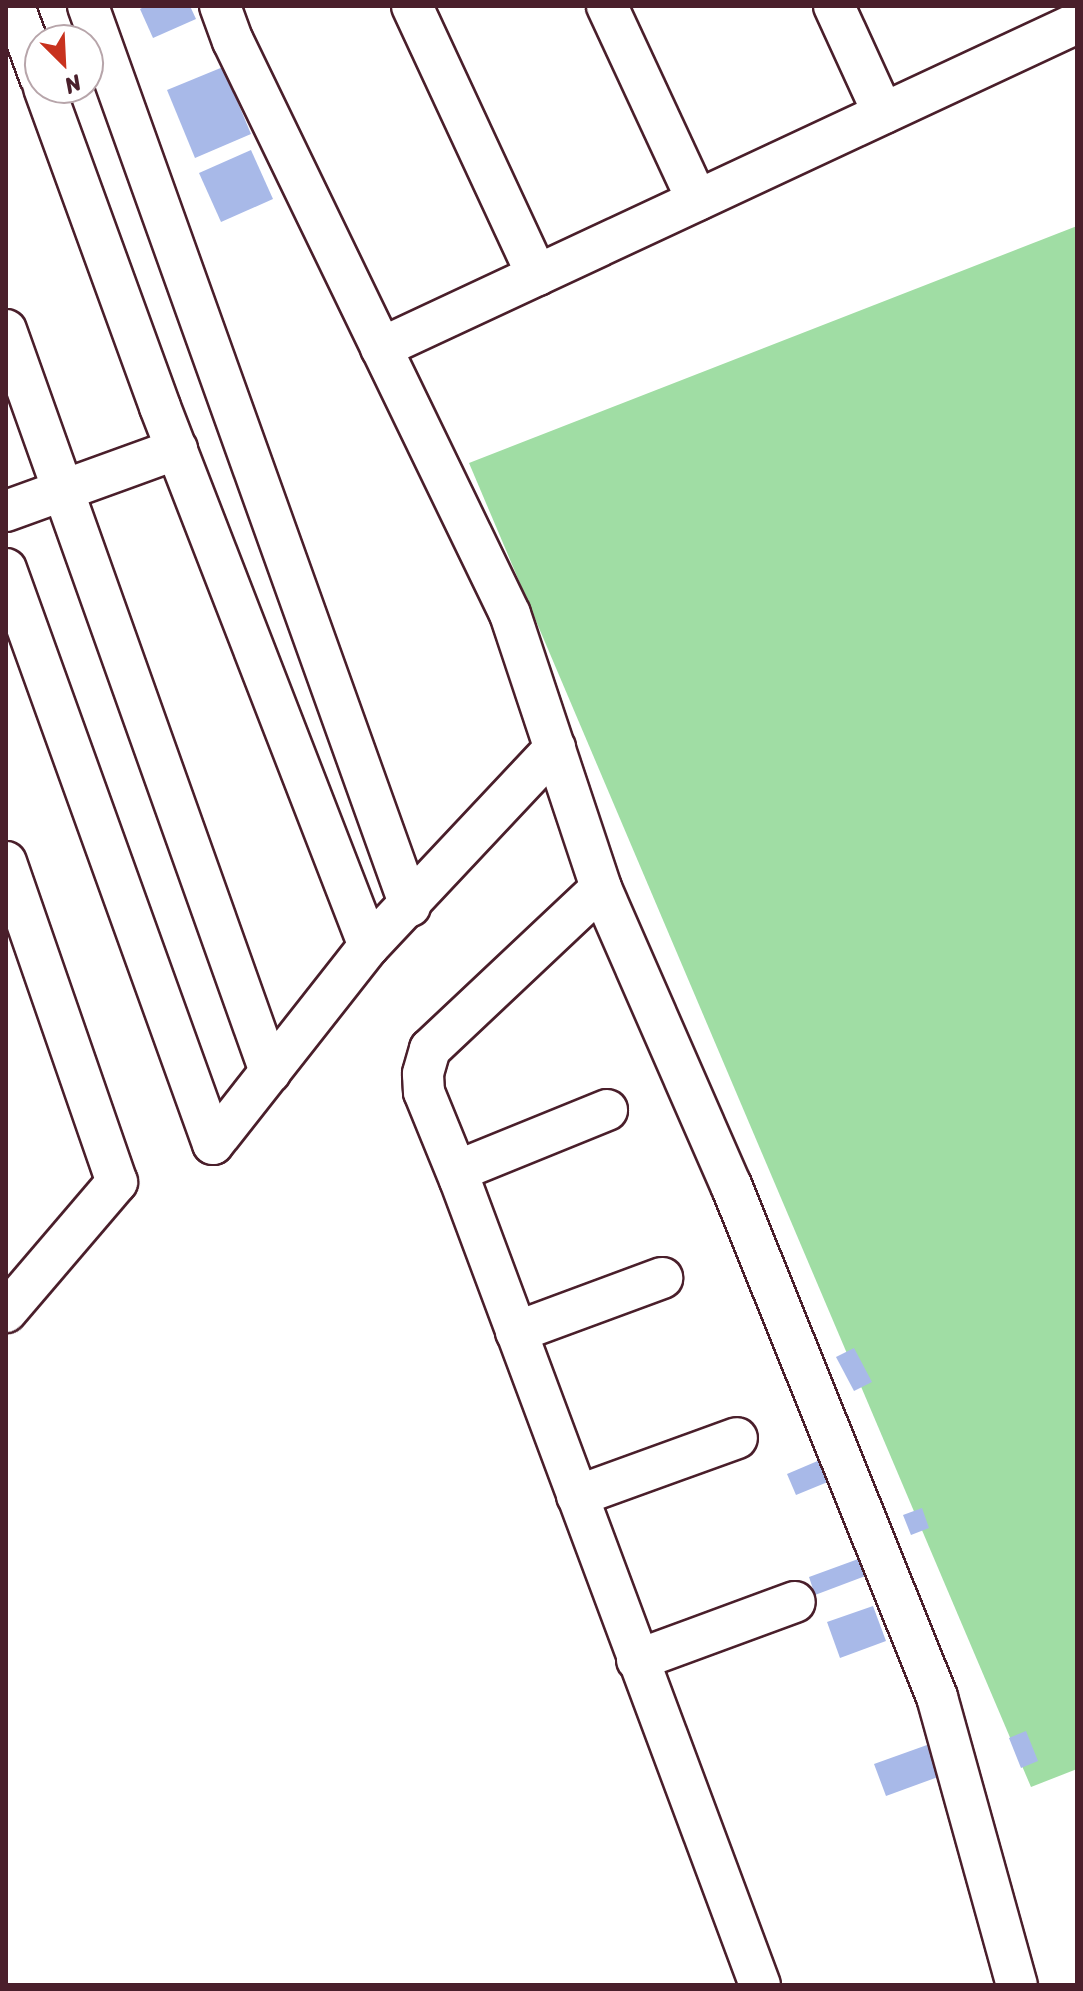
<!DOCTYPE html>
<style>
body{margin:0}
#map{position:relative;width:1083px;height:1991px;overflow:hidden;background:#fff;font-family:Sriracha,sans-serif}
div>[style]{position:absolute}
.green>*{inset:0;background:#a0dda4}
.building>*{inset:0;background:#a8b9e8}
.roads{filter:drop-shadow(2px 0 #4a1f2b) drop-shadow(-2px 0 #4a1f2b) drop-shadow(0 2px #4a1f2b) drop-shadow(0 -2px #4a1f2b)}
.street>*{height:40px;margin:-20px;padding:0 20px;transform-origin:20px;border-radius:20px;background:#fff}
span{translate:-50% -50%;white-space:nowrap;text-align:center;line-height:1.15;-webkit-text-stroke:6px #fff;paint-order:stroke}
.frame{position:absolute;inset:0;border:8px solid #4a1f2b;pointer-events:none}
.north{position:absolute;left:24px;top:24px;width:80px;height:80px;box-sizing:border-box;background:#fff;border:2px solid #b7a5aa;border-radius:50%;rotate:156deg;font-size:22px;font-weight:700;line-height:32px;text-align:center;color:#4a1f2b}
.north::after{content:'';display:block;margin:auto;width:28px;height:36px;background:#c8321e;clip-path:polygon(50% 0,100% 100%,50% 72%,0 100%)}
</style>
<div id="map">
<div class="green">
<i style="clip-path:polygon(1077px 226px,1077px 1769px,1031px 1787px,469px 463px)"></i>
</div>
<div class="building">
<i style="clip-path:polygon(146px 6px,190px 6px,196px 19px,153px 38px,140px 9px)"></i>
<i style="clip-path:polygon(223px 67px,251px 134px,195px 158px,167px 90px)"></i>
<i style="clip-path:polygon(251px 150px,273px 199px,221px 222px,199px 173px)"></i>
<i style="clip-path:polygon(854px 1348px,872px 1382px,854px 1391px,836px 1357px)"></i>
<i style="clip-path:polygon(827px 1457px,835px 1479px,796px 1495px,787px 1474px)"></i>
<i style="clip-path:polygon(922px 1508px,929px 1528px,911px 1535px,903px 1515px)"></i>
<i style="clip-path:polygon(861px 1558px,868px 1575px,815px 1595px,809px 1577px)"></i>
<i style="clip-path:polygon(873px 1606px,886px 1641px,840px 1658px,827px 1622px)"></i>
<i style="clip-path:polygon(1026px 1731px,1038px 1761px,1021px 1768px,1009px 1738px)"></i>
<i style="clip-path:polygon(927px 1745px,938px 1777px,886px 1796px,874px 1764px)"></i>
</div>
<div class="roads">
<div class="street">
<i style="left:14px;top:6px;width:76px;rotate:69.9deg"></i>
<i style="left:88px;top:6px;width:956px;rotate:70.31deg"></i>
<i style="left:220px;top:6px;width:37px;rotate:70deg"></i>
<i style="left:233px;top:41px;width:636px;rotate:64.2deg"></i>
<i style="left:510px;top:614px;width:289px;rotate:71.6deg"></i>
<i style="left:601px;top:888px;width:324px;rotate:66.4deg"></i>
<i style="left:731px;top:1185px;width:552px;rotate:68.08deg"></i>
<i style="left:937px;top:1697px;width:299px;rotate:74.5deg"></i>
<i style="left:412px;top:6px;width:297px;rotate:65.1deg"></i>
<i style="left:607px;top:6px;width:214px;rotate:65.1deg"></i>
<i style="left:834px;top:6px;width:118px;rotate:65.4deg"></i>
<i style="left:44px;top:88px;width:339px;rotate:70deg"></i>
<i style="left:160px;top:407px;width:578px;rotate:68.81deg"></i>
<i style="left:6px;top:330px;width:788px;rotate:70.41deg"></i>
<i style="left:381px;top:348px;width:768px;rotate:-25.03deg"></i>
<i style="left:6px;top:511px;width:182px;rotate:-19.9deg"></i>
<i style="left:6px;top:569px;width:611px;rotate:70.2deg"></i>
<i style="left:6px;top:862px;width:339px;rotate:70.9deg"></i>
<i style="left:117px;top:1182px;width:171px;rotate:130.5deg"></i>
<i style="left:601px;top:888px;width:235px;rotate:136.7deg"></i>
<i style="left:430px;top:1049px;width:26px;rotate:106deg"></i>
<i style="left:423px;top:1074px;width:18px;rotate:87deg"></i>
<i style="left:424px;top:1092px;width:95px;rotate:67.8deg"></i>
<i style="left:460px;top:1180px;width:859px;rotate:69.56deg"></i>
<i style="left:213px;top:1144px;width:252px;rotate:-51.8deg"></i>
<i style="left:369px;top:946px;width:272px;rotate:-46.8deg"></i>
<i style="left:457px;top:1171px;width:162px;rotate:-22.1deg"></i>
<i style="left:516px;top:1332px;width:156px;rotate:-20.3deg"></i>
<i style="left:577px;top:1496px;width:170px;rotate:-19.9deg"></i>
<i style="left:637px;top:1660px;width:168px;rotate:-20.2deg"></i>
</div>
</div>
<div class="frame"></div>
<div class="north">N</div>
</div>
